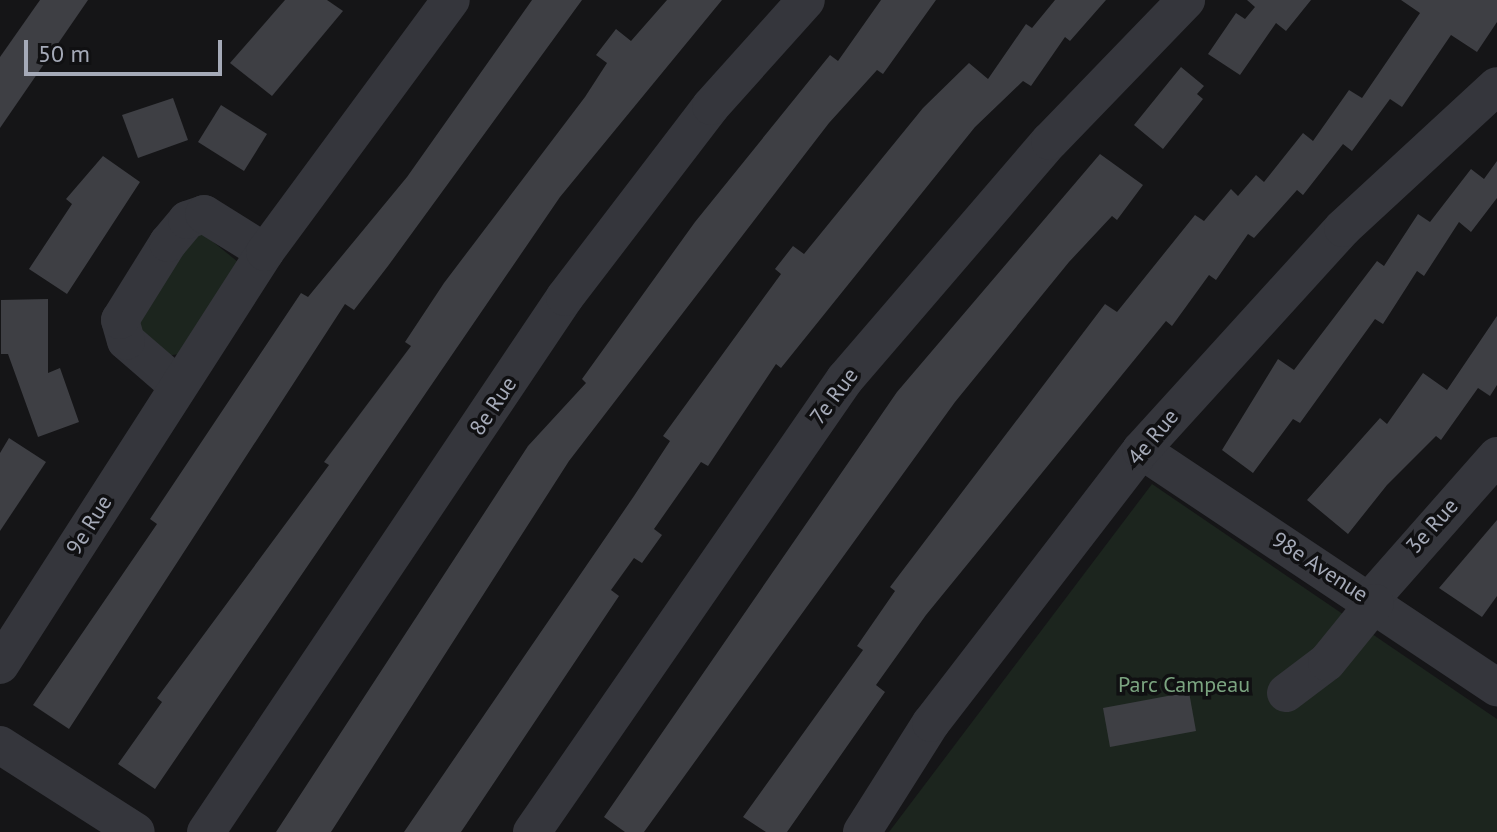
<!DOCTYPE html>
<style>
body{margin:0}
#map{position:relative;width:1497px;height:832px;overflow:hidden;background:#151517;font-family:"PT Sans",sans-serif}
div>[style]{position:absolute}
.green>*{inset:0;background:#1c251e}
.building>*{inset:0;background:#3e3f44}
.minor>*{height:38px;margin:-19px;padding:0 19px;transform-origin:19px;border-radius:19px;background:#35363c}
span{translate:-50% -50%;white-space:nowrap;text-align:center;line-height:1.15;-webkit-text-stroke:7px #101012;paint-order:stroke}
.street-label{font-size:22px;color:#a5aab8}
.park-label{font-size:22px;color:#7ba480}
.scale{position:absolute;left:24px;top:40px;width:198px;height:36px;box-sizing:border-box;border:4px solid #a5aab8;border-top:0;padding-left:10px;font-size:24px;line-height:28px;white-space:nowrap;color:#a5aab8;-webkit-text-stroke:6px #101012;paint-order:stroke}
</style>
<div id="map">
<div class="green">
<i style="clip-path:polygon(201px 232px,238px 262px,179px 354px,167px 356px,137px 336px,135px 319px,189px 238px)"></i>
<i style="clip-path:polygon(1152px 484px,1497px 719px,1497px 832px,889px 832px)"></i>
</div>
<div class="building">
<i style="clip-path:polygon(40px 0,88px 0,0 128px,0 57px)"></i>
<i style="clip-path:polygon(285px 0,327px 0,343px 11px,272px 96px,230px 63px)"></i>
<i style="clip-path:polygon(532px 0,582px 0,388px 266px,354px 310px,345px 304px,69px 729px,33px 705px,157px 524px,150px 519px,301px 293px,308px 297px,407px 177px)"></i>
<i style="clip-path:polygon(667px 0,722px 0,560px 197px,155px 789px,118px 764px,162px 702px,157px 698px,329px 465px,324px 462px,411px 346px,405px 342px,444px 283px,585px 97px,607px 63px,596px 55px,616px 29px,631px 41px)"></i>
<i style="clip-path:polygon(881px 0,936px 0,883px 74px,877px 70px,829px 123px,569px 461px,331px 832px,276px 832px,528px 446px,586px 383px,582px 379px,695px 222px,830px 55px,838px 61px)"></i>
<i style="clip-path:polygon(1055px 0,1106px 0,1070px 41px,1065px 37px,1031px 86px,1023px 81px,975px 127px,781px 368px,776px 364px,708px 466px,701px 462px,654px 529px,662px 535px,642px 563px,634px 558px,611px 590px,619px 596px,461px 832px,404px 832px,634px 496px,670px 441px,663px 436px,781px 274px,775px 269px,793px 246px,804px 254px,923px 108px,969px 63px,988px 79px,1026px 24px,1032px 28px)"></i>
<i style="clip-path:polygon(1247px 0,1311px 0,1286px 31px,1276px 23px,1240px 75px,1208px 54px,1236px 13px,1245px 19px,1255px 7px)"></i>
<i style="clip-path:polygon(1401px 0,1497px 0,1497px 22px,1477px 52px,1451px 35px,1402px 107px,1390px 99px,1352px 151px,1343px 144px,1303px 195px,1297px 190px,1254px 238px,1248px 234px,1216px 280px,1209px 275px,1172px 326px,1166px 321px,926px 615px,876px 685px,885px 692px,787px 832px,766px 832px,743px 817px,863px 650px,857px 646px,895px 591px,890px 587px,1105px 304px,1117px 312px,1195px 215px,1204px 221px,1231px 189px,1238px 196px,1256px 175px,1264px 182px,1303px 133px,1313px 141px,1349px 90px,1362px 98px,1420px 13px)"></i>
<i style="clip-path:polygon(1181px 67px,1204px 86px,1197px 94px,1203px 99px,1163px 149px,1134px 125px)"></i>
<i style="clip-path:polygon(173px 98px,188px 140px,138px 158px,122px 115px)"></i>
<i style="clip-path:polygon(221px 105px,267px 134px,244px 171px,198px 142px)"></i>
<i style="clip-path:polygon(1100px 154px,1143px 185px,1117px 220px,1112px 216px,1069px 262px,955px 402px,644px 832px,625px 832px,604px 817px,897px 392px)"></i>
<i style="clip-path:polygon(103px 156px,140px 182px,67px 294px,29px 269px,72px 204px,66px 199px)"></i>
<i style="clip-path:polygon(1497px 161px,1497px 198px,1471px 232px,1459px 222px,1424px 276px,1417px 271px,1383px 324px,1375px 319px,1300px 423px,1293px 419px,1253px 473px,1222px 450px,1278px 359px,1294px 370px,1377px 261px,1384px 266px,1418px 214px,1430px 222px,1471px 169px,1484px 179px)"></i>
<i style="clip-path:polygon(48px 299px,48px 373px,60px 368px,79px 422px,38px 437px,8px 354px,1px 354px,1px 300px)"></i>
<i style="clip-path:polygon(1497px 316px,1497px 385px,1490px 396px,1478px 388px,1441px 440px,1436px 436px,1387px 485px,1348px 534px,1307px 500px,1380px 418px,1387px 424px,1423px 373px,1447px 390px)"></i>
<i style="clip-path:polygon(9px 438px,46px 462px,0 531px,0 453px)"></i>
<i style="clip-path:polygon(1497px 520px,1497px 596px,1482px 617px,1439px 588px)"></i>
<i style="clip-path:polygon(1189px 692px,1196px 731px,1110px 747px,1103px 708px)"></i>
</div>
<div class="minor">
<i style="left:177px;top:385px;width:67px;rotate:-139.2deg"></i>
<i style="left:126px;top:341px;width:22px;rotate:-106deg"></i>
<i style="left:120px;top:320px;width:91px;rotate:-58.1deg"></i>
<i style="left:168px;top:243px;width:30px;rotate:-50deg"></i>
<i style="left:187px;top:220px;width:18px;rotate:-19deg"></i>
<i style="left:204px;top:214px;width:72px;rotate:31.9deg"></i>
<i style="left:1141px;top:450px;width:428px;rotate:33.7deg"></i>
<i style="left:1370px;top:600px;width:192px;rotate:-48.6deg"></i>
<i style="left:0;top:665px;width:491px;rotate:-57.3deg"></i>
<i style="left:265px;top:252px;width:313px;rotate:-53.6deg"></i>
<i style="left:1286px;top:693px;width:51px;rotate:-37.1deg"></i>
<i style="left:1327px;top:662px;width:76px;rotate:-50.9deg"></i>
<i style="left:0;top:745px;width:161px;rotate:32.6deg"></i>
<i style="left:206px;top:832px;width:644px;rotate:-56.14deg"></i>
<i style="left:565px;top:297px;width:240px;rotate:-52.6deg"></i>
<i style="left:711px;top:106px;width:142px;rotate:-48.1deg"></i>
<i style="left:532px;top:832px;width:551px;rotate:-55.36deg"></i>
<i style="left:845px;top:379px;width:314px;rotate:-49.3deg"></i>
<i style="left:1050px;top:141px;width:196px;rotate:-46deg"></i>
<i style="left:862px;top:832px;width:129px;rotate:-57.7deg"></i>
<i style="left:931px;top:723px;width:344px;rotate:-52.4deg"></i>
<i style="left:1141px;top:450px;width:300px;rotate:-47.7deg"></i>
<i style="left:1343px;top:228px;width:209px;rotate:-42.7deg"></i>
</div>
<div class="street-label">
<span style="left:834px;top:396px;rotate:-53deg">7e Rue</span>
<span style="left:493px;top:406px;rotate:-56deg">8e Rue</span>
<span style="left:1153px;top:437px;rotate:-50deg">4e Rue</span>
<span style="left:89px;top:525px;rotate:-58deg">9e Rue</span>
<span style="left:1432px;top:526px;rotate:-48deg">3e Rue</span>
<span style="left:1320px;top:567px;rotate:33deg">98e Avenue</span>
</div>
<div class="park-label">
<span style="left:1184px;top:685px">Parc Campeau</span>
</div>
<div class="scale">50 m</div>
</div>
